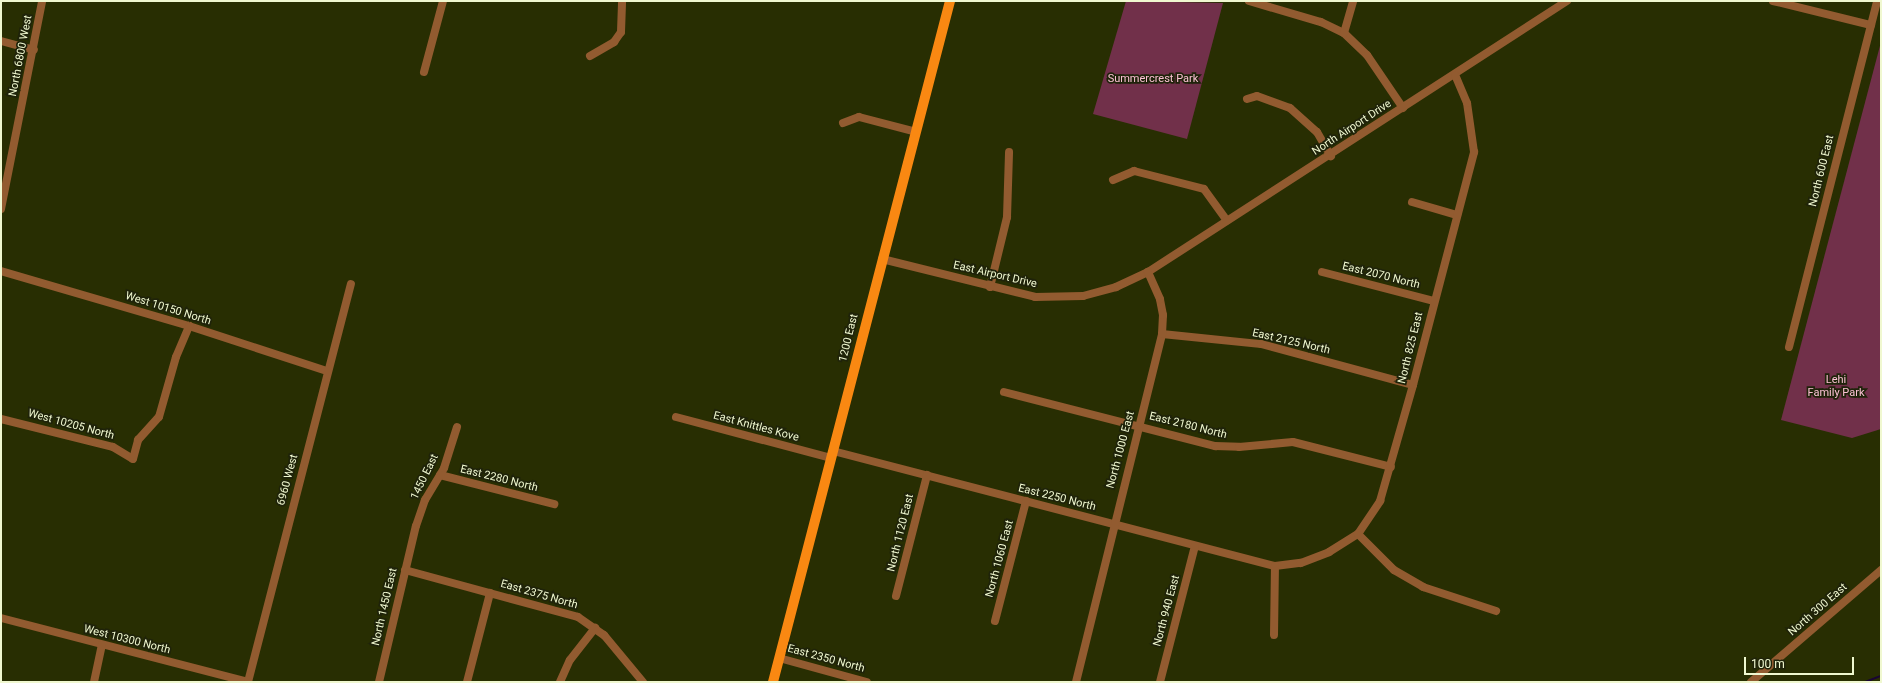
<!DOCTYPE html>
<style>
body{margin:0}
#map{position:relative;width:1882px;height:683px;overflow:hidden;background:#282e02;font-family:Roboto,sans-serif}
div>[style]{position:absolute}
.green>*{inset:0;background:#71304a}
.stream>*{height:2px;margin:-1px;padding:0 1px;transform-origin:1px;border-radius:1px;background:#190434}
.minor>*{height:8px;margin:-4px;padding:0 4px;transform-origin:4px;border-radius:4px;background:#925b30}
.major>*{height:10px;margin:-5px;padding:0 5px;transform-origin:5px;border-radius:5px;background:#f98812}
span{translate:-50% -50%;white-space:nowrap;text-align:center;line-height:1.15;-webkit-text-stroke:3.5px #1f230a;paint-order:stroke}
.street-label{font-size:11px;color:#f0f8d0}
.park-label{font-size:11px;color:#fbc1d4}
.frame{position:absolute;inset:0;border:2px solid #f0f8d0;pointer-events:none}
.scale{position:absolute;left:1744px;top:657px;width:110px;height:18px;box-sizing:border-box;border:2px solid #f0f8d0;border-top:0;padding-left:5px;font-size:12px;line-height:14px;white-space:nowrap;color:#f0f8d0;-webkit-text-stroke:3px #1f230a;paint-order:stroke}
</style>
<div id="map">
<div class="green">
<i style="clip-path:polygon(1126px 1px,1223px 3px,1187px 139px,1093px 114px)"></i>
<i style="clip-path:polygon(1881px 42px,1881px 429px,1852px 438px,1781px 420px)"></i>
</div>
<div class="stream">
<i style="left:1865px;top:682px;width:17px;rotate:-21deg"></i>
</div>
<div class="minor">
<i style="left:1249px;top:1px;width:75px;rotate:16.3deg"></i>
<i style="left:1321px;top:22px;width:25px;rotate:26deg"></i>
<i style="left:1344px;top:33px;width:32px;rotate:44deg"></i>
<i style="left:1367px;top:55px;width:64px;rotate:55.8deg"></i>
<i style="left:1773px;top:1px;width:101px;rotate:13.8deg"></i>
<i style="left:1344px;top:33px;width:33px;rotate:-74deg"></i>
<i style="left:1px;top:41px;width:34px;rotate:15deg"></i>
<i style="left:590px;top:56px;width:28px;rotate:-30deg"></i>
<i style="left:614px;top:42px;width:12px;rotate:-55deg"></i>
<i style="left:621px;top:32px;width:31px;rotate:-88deg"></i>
<i style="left:424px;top:72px;width:73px;rotate:-75deg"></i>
<i style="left:1247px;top:99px;width:10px;rotate:-17deg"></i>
<i style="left:1257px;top:96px;width:35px;rotate:20deg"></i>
<i style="left:1290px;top:108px;width:36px;rotate:42deg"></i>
<i style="left:1317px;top:132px;width:28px;rotate:60deg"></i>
<i style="left:843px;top:123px;width:17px;rotate:-21deg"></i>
<i style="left:859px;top:117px;width:59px;rotate:14.7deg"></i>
<i style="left:1113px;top:180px;width:23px;rotate:-23deg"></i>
<i style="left:1134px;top:171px;width:72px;rotate:14.4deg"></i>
<i style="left:1204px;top:189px;width:39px;rotate:54deg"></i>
<i style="left:1412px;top:202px;width:47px;rotate:16.1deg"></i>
<i style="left:1px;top:209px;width:212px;rotate:-78.8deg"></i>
<i style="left:882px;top:259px;width:158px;rotate:13.9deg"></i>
<i style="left:1035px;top:297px;width:48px;rotate:-1.2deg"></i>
<i style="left:1083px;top:296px;width:34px;rotate:-15deg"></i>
<i style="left:1116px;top:287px;width:35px;rotate:-25deg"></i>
<i style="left:1148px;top:272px;width:499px;rotate:-32.9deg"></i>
<i style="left:1px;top:271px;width:196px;rotate:16.3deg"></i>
<i style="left:189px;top:326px;width:145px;rotate:18.1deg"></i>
<i style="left:1322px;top:272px;width:116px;rotate:14.5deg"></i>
<i style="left:990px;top:287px;width:72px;rotate:-76.3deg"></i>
<i style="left:1007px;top:217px;width:65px;rotate:-88.2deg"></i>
<i style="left:1162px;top:334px;width:100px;rotate:5.8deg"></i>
<i style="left:1261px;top:344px;width:157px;rotate:15.1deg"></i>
<i style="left:1789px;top:347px;width:357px;rotate:-75.7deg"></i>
<i style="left:1004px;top:392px;width:218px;rotate:14.4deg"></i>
<i style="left:1215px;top:446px;width:24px;rotate:2deg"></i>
<i style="left:1239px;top:447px;width:54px;rotate:-5.3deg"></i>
<i style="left:1293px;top:442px;width:101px;rotate:14.3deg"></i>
<i style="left:676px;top:417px;width:160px;rotate:14.8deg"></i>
<i style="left:1px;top:419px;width:115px;rotate:14deg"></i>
<i style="left:113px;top:447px;width:23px;rotate:31deg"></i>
<i style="left:133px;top:459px;width:20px;rotate:-75deg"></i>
<i style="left:138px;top:440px;width:31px;rotate:-48deg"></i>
<i style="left:159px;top:417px;width:62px;rotate:-74.2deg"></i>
<i style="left:176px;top:357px;width:34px;rotate:-67deg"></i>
<i style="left:833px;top:451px;width:457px;rotate:14.6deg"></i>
<i style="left:1275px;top:566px;width:26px;rotate:-7deg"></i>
<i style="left:1301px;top:563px;width:30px;rotate:-21deg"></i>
<i style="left:1329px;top:552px;width:34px;rotate:-32deg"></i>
<i style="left:1358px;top:534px;width:40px;rotate:-56deg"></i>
<i style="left:1380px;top:501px;width:121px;rotate:-74.1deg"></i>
<i style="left:1413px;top:385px;width:241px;rotate:-75.3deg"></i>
<i style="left:1474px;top:152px;width:49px;rotate:-98.1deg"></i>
<i style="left:1467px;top:103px;width:30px;rotate:-113deg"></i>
<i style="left:440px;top:475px;width:118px;rotate:14.3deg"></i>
<i style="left:1358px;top:534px;width:51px;rotate:45deg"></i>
<i style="left:1394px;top:570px;width:34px;rotate:30deg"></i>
<i style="left:1423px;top:587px;width:77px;rotate:18.2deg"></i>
<i style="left:405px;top:570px;width:179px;rotate:15.2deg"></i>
<i style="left:578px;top:617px;width:32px;rotate:35deg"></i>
<i style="left:604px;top:635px;width:61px;rotate:50.3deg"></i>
<i style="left:896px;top:596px;width:125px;rotate:-75.6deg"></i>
<i style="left:1px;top:618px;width:255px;rotate:14.5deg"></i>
<i style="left:995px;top:621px;width:124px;rotate:-75.5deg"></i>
<i style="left:1274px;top:635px;width:69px;rotate:-89.2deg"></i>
<i style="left:779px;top:658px;width:91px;rotate:15.3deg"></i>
<i style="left:94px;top:682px;width:38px;rotate:-78deg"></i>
<i style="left:248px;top:682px;width:411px;rotate:-75.5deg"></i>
<i style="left:379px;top:682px;width:160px;rotate:-76.7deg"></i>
<i style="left:416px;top:526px;width:28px;rotate:-71deg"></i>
<i style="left:425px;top:500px;width:37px;rotate:-59deg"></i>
<i style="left:444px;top:468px;width:43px;rotate:-72.4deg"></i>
<i style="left:467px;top:682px;width:92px;rotate:-75.5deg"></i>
<i style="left:560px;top:682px;width:24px;rotate:-66deg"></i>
<i style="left:570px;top:660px;width:41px;rotate:-52deg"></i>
<i style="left:1076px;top:682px;width:358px;rotate:-76.1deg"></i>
<i style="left:1162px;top:334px;width:19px;rotate:-87deg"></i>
<i style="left:1163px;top:315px;width:16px;rotate:-101deg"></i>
<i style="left:1160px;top:299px;width:30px;rotate:-114deg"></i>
<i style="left:1160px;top:682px;width:140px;rotate:-75.6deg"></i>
<i style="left:1751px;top:682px;width:172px;rotate:-40.7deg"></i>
</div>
<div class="major">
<i style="left:773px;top:682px;width:704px;rotate:-75.43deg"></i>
</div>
<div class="street-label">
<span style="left:21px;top:56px;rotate:-79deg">North 6800 West</span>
<span style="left:1352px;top:128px;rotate:-33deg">North Airport Drive</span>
<span style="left:1822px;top:171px;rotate:-76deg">North 600 East</span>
<span style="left:995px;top:275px;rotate:13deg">East Airport Drive</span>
<span style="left:1381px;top:276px;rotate:14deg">East 2070 North</span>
<span style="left:168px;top:309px;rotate:17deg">West 10150 North</span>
<span style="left:849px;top:338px;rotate:-76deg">1200 East</span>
<span style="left:1291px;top:342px;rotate:13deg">East 2125 North</span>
<span style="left:1411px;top:348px;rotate:-76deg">North 825 East</span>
<span style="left:71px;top:425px;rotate:15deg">West 10205 North</span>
<span style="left:1188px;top:426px;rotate:14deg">East 2180 North</span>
<span style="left:756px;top:427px;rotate:15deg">East Knittles Kove</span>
<span style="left:1121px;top:450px;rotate:-75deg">North 1000 East</span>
<span style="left:425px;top:477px;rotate:-64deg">1450 East</span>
<span style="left:499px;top:479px;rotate:14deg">East 2280 North</span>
<span style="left:288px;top:480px;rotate:-75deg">6960 West</span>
<span style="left:1057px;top:498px;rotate:14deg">East 2250 North</span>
<span style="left:901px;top:533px;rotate:-76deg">North 1120 East</span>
<span style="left:1000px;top:559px;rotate:-75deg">North 1060 East</span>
<span style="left:539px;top:595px;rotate:16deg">East 2375 North</span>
<span style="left:385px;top:607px;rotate:-77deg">North 1450 East</span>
<span style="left:1818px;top:610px;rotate:-41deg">North 300 East</span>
<span style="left:1167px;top:611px;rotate:-75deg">North 940 East</span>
<span style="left:127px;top:640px;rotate:14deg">West 10300 North</span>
<span style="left:826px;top:659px;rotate:15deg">East 2350 North</span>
</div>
<div class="park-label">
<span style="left:1153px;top:79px">Summercrest Park</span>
<span style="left:1836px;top:387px">Lehi<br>Family Park</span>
</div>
<div class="frame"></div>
<div class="scale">100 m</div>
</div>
